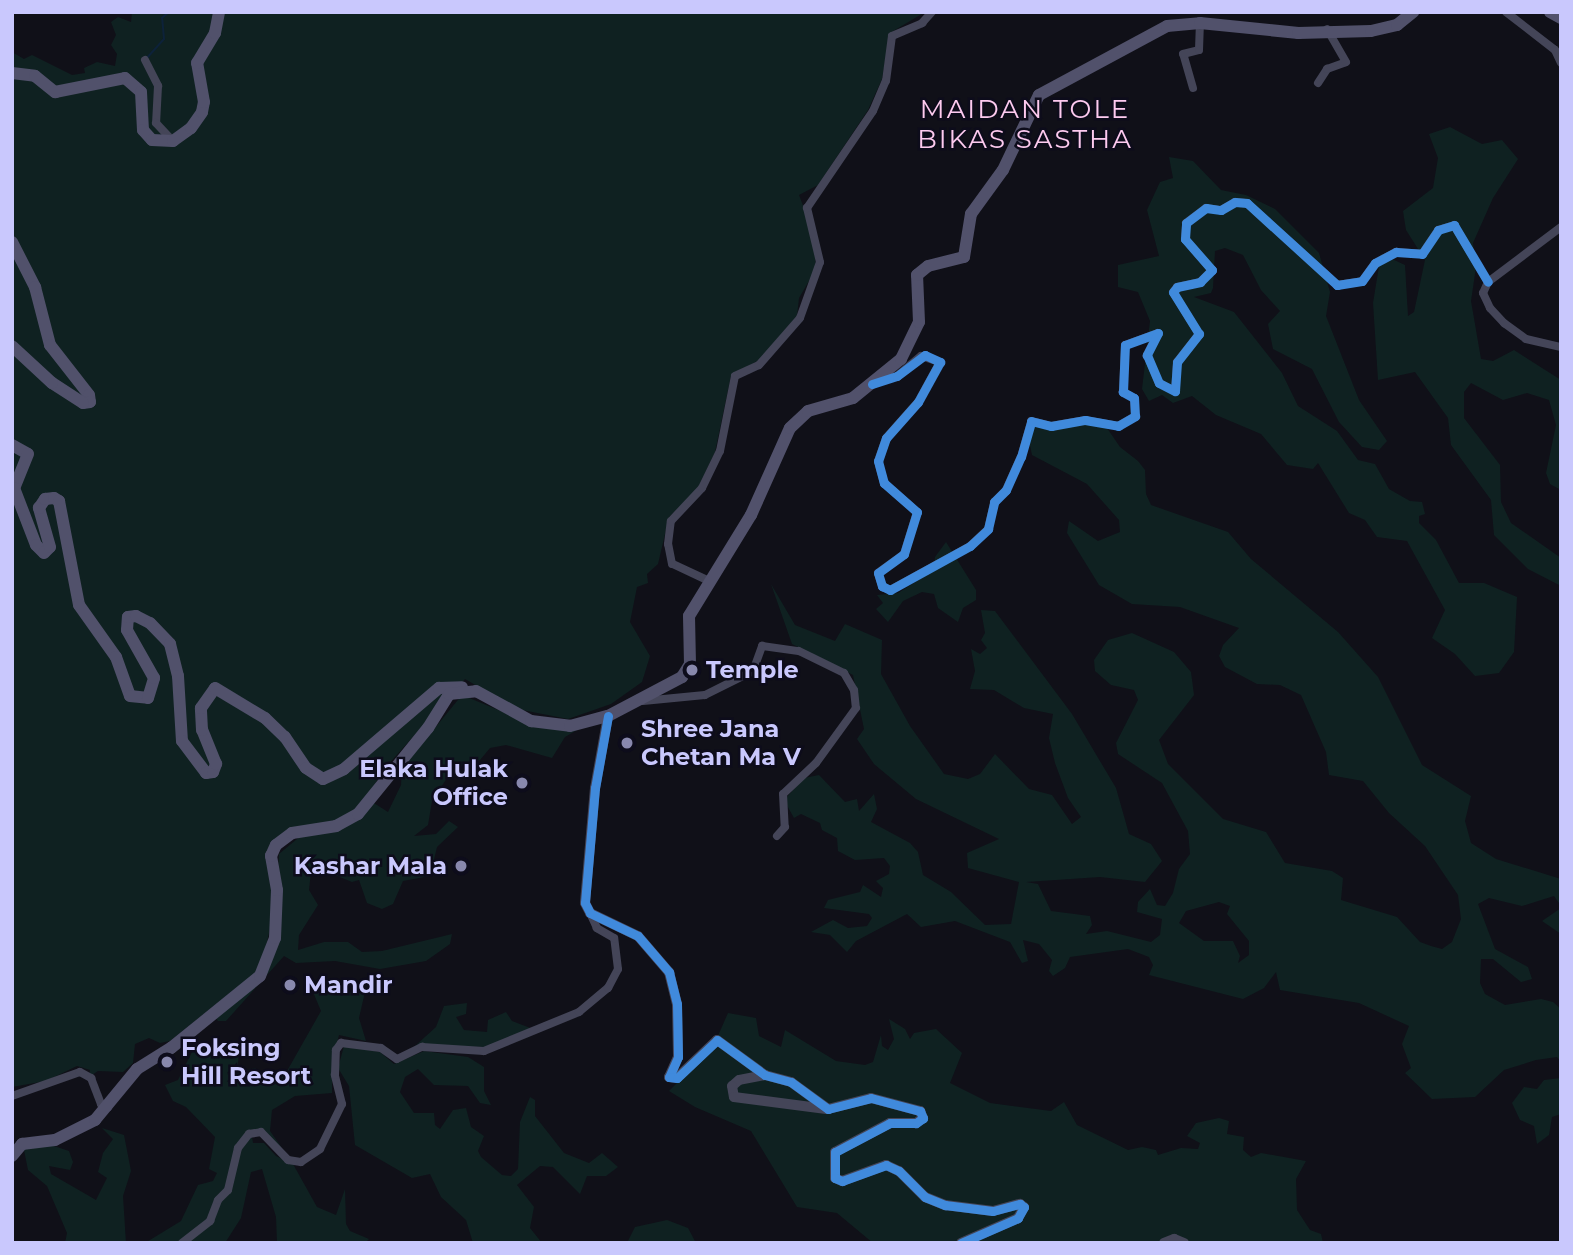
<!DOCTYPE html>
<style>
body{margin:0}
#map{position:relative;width:1573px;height:1255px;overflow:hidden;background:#101018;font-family:Montserrat,sans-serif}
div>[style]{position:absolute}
.green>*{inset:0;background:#0f2121}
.stream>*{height:2px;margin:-1px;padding:0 1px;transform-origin:1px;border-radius:1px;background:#0d223a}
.minor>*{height:8px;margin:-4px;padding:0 4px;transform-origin:4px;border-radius:4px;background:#444558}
.tertiary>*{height:10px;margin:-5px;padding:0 5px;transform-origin:5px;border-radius:5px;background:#444558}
.secondary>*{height:12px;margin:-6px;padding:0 6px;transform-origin:6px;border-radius:6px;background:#51516b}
.cycleway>*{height:9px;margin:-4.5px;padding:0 4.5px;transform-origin:4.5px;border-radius:4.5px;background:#408adc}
.dots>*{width:19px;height:19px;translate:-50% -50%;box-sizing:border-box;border:4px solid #0d0c1b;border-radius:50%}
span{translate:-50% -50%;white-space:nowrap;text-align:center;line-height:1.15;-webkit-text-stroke:5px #0d0c1b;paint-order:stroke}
.poi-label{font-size:24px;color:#c9c8fd;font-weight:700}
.left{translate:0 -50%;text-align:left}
.right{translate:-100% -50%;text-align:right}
.neighbourhood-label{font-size:26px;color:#fdcaef;letter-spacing:2px}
.frame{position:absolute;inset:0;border:14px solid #c9c8fd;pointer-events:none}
</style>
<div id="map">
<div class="green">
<i style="clip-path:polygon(132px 12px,925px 12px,890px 33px,882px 79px,868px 110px,818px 185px,799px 195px,814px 235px,816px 269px,799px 298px,797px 316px,759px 360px,731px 376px,715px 452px,697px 490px,669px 517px,658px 564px,647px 574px,648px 583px,637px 587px,630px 622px,650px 656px,642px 682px,611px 704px,568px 719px,517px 709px,465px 679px,385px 768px,366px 798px,388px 812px,401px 785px,402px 768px,462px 695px,508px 714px,584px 726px,565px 737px,552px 758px,506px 745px,490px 748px,480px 760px,459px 767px,447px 778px,432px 801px,428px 825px,414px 836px,436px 834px,449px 821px,458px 827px,437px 847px,430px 876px,403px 881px,393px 904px,382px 909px,367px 903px,359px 880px,352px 882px,315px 867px,311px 872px,309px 890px,318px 905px,299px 935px,298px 950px,324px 942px,348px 942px,362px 952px,382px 951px,452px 934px,450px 944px,426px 961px,380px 969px,335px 961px,296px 963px,284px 956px,226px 1021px,218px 1021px,215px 1017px,272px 961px,279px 854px,303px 834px,278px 837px,275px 906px,264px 956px,255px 973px,170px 1041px,160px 1043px,149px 1038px,135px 1044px,133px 1063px,123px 1072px,98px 1071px,89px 1077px,90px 1070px,77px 1066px,46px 1081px,12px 1087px,12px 52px,24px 59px,32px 55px,72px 75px,85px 73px,84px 68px,97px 62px,115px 66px,117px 54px,111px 45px,116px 35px,111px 22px,118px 17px,131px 22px)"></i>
<i style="clip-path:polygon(1450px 127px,1482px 144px,1502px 140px,1518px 159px,1493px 198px,1473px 243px,1476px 267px,1471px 301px,1481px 359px,1493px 361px,1514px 350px,1561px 380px,1561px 490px,1550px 484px,1546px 473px,1556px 425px,1549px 400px,1527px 393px,1503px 400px,1471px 383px,1464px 392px,1464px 418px,1500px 465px,1501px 502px,1511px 523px,1561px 558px,1561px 586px,1528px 569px,1494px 535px,1491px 500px,1451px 445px,1448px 418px,1415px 372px,1378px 380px,1373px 303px,1381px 254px,1405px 265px,1408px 316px,1414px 312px,1425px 260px,1406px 230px,1403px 211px,1433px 188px,1438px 158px,1429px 134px)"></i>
<i style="clip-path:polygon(1169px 157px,1193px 161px,1221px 190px,1246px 195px,1275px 209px,1319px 253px,1330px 292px,1326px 316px,1359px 400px,1387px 441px,1379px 450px,1362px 447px,1339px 422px,1312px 369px,1273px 349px,1268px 324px,1280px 311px,1261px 290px,1243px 255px,1225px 248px,1215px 251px,1213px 288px,1211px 293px,1194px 297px,1234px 312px,1282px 373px,1298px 406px,1337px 431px,1358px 460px,1375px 464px,1389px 489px,1410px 501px,1422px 502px,1425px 514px,1419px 516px,1419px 523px,1436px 540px,1459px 583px,1484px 583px,1517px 597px,1514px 652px,1499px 673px,1475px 676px,1455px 654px,1432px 638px,1445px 610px,1407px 541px,1377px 537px,1365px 520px,1349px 513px,1318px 463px,1313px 469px,1287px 465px,1261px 434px,1216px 415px,1192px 396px,1173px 403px,1162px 395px,1149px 401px,1142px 389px,1150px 321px,1138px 292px,1118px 287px,1118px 265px,1159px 256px,1147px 210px,1160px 182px,1173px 178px)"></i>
<i style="clip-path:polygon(evenodd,1084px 422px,1107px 428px,1120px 447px,1138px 461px,1145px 470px,1146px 494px,1151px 505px,1228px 532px,1251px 559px,1338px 632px,1378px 677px,1422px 765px,1471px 796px,1465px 821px,1471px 843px,1496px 859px,1561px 879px,1561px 906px,1554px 896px,1522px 906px,1489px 898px,1478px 904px,1495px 949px,1528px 967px,1532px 979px,1521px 982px,1493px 959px,1481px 959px,1480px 983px,1485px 994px,1505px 1005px,1541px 999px,1553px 1002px,1561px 1009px,1561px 1062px,1557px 1057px,1536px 1060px,1504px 1070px,1475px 1097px,1432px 1099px,1405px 1073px,1411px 1068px,1402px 1044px,1409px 1026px,1359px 1003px,1280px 990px,1276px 972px,1264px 988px,1243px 999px,1149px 975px,1153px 965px,1149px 957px,1128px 949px,1070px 957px,1065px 968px,1053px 976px,1049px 971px,1052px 960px,1039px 944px,1023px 940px,1028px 961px,1022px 963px,1010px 942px,955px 921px,921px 927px,907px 914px,856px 941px,847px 952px,830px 935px,811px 932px,833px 920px,848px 928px,867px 926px,872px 918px,869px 914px,824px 908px,828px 900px,860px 892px,863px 885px,881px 897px,883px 888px,876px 881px,889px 874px,890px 866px,884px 858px,855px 860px,838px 851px,837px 838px,822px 830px,820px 823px,801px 814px,794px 818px,784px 800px,804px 778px,819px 775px,845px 802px,857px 799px,859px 811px,874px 794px,877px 809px,871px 822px,910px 843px,918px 852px,923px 875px,951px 892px,985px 925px,1011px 924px,1019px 882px,968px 868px,967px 853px,999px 839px,916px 799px,874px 764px,857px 739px,864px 729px,853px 675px,792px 644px,771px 584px,795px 625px,835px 641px,845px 624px,882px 640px,881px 674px,910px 726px,944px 774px,968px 779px,980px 774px,995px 754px,1029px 789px,1052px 795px,1072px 824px,1081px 817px,1068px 798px,1055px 763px,1049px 738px,1053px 714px,1024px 708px,994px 690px,970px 689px,975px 671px,971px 649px,980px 654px,987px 648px,981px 640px,985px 633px,981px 610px,995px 611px,1072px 714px,1116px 788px,1129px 834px,1151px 844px,1162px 861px,1145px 882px,1100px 877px,1026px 882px,1038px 884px,1051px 911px,1090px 916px,1092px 925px,1086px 934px,1107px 931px,1151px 942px,1160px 935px,1162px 919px,1137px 912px,1138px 902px,1150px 889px,1157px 905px,1165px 906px,1173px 893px,1179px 869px,1190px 854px,1188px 831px,1162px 783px,1118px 754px,1116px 743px,1138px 700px,1134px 690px,1111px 685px,1095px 671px,1094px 660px,1108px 640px,1132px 633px,1174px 652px,1191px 672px,1194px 695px,1159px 740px,1168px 764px,1223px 819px,1266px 832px,1285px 863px,1332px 871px,1343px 878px,1341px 900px,1397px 917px,1420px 942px,1431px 946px,1442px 949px,1452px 942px,1461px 919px,1458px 895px,1425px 846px,1389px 813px,1363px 781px,1329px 775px,1326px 752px,1301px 695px,1280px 685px,1257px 684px,1225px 667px,1219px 656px,1223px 645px,1239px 628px,1180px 607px,1132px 604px,1099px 585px,1067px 533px,1069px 521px,1098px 541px,1120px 532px,1119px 520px,1087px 484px,1032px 455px,1029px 441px,1035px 424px,1084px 422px,1219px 902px,1230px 906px,1227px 914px,1249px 941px,1249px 955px,1238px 963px,1240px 956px,1233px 941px,1204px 941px,1179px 923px,1186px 911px,1219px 902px)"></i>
<i style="clip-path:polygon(946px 542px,976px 590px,976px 600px,963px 608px,958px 622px,938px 608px,934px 594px,922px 592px,903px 601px,888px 622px,876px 609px,883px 603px,877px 595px,898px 593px,933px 571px,935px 557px)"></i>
<i style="clip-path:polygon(1561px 908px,1561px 934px,1542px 921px)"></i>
<i style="clip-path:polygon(313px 992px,365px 992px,359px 1018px,366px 1041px,339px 1035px,332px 1062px,332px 1093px,295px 1096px,272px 1110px,270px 1131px,282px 1148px,251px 1131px,253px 1143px,264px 1143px,276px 1156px,293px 1164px,317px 1207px,336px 1215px,345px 1189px,346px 1224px,350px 1231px,369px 1239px,365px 1243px,277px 1243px,276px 1217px,262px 1169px,251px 1172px,241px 1218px,225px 1243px,145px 1243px,181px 1221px,198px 1185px,213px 1181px,217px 1173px,209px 1169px,215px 1137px,186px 1107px,173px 1101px,165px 1085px,178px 1080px,196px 1044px,240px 1043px,237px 1073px,255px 1068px,270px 1080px,287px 1071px,321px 1011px)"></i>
<i style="clip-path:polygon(467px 1003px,466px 1014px,456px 1017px,464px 1030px,487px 1032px,488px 1020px,506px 1012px,512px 1021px,533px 1029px,489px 1047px,415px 1046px,436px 1027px,444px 1006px)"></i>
<i style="clip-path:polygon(728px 1013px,756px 1018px,759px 1036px,781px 1047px,785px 1030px,836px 1061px,865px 1065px,873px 1062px,881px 1035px,882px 1046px,888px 1050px,894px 1039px,889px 1019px,905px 1029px,910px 1039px,914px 1033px,936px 1029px,962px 1053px,950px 1083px,990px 1103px,1051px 1111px,1064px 1102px,1077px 1125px,1128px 1150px,1142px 1147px,1156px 1150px,1158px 1155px,1181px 1148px,1198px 1149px,1200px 1143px,1187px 1136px,1196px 1123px,1219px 1118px,1229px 1121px,1227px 1134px,1244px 1137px,1243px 1150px,1251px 1157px,1261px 1153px,1306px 1161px,1296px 1179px,1297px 1210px,1310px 1230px,1321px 1234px,1323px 1243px,873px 1243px,837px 1213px,797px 1207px,751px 1131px,695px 1107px,669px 1091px,713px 1047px)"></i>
<i style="clip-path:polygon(344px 1046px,380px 1052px,394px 1064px,424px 1051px,468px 1057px,484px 1067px,484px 1091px,491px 1105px,480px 1103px,468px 1086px,434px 1085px,418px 1069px,405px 1077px,400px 1092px,414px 1113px,434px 1113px,435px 1125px,440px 1129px,453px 1110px,466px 1108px,471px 1127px,484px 1136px,478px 1151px,481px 1157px,502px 1175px,511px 1176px,518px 1169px,520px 1122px,530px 1097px,535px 1100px,535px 1116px,564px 1153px,589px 1163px,602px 1153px,618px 1167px,606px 1176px,587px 1176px,580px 1194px,553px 1167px,540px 1166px,517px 1185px,534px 1207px,530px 1228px,542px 1243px,473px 1243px,466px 1220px,441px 1197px,430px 1174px,412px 1178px,355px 1145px,349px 1086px,338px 1068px)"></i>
<i style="clip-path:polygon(1561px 1078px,1561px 1114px,1552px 1117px,1549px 1135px,1537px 1144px,1534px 1126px,1520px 1120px,1512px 1103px,1524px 1087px,1537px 1089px,1544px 1080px)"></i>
<i style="clip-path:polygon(102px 1128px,124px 1135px,131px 1171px,123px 1196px,126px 1243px,65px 1243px,67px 1233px,47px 1186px,28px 1170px,23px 1145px,48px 1144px,69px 1151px,73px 1162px,70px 1170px,49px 1166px,51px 1174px,96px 1200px,107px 1178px,98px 1172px,103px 1153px,113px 1139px)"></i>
<i style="clip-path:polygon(667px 1220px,688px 1228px,696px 1243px,627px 1243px,635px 1227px)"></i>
</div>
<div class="stream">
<i style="left:146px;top:59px;width:27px;rotate:-48deg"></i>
<i style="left:164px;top:39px;width:21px;rotate:-95deg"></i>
<i style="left:162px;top:18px;width:9px;rotate:-41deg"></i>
</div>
<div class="minor">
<i style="left:1506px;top:12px;width:62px;rotate:37.8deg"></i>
<i style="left:1555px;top:50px;width:14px;rotate:65deg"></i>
<i style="left:145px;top:60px;width:29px;rotate:63deg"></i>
<i style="left:158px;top:86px;width:37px;rotate:93deg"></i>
<i style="left:156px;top:123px;width:25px;rotate:47deg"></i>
<i style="left:1318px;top:83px;width:17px;rotate:-57deg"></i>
<i style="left:1327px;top:69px;width:20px;rotate:-20deg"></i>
<i style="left:1346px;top:62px;width:38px;rotate:-120deg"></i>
<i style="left:1193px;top:88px;width:35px;rotate:-106deg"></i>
<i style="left:1183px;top:54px;width:16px;rotate:-14deg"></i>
<i style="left:1199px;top:50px;width:27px;rotate:-88deg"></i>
<i style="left:1561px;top:227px;width:91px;rotate:143deg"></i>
<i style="left:1488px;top:282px;width:12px;rotate:114deg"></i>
<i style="left:1483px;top:293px;width:17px;rotate:65deg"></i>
<i style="left:1490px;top:308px;width:21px;rotate:47deg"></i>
<i style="left:1504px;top:323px;width:27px;rotate:36deg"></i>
<i style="left:1526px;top:339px;width:36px;rotate:13deg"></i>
<i style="left:876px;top:383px;width:22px;rotate:-18deg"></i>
<i style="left:897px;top:376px;width:31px;rotate:-40deg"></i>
<i style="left:921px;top:356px;width:20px;rotate:18deg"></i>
<i style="left:940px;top:362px;width:46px;rotate:118.8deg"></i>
<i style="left:918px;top:402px;width:48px;rotate:131.6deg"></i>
<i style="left:886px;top:438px;width:24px;rotate:109deg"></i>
<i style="left:878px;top:461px;width:23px;rotate:75deg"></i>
<i style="left:884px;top:483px;width:44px;rotate:41.3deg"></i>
<i style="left:917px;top:512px;width:44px;rotate:107.2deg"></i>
<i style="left:904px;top:554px;width:32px;rotate:144deg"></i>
<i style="left:878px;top:573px;width:14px;rotate:73deg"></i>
<i style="left:882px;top:586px;width:9px;rotate:27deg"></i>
<i style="left:890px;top:590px;width:91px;rotate:-28.8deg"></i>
<i style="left:970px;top:546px;width:25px;rotate:-43deg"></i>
<i style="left:988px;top:529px;width:28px;rotate:-77deg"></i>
<i style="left:994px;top:502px;width:17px;rotate:-45deg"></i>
<i style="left:1006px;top:490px;width:36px;rotate:-66deg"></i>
<i style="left:1021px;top:457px;width:37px;rotate:-74deg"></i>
<i style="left:1031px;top:421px;width:21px;rotate:14deg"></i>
<i style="left:1051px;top:426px;width:35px;rotate:-10deg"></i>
<i style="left:1085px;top:420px;width:34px;rotate:10deg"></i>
<i style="left:1118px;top:426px;width:20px;rotate:-30deg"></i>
<i style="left:1135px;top:416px;width:18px;rotate:-93deg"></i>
<i style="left:1134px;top:398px;width:13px;rotate:-151deg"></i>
<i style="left:1123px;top:392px;width:47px;rotate:-87.6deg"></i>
<i style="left:1125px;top:345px;width:35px;rotate:-20deg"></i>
<i style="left:1158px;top:333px;width:25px;rotate:117deg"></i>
<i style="left:1147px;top:355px;width:30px;rotate:67deg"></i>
<i style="left:1159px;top:383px;width:18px;rotate:27deg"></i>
<i style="left:1175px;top:391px;width:29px;rotate:-86deg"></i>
<i style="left:1177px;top:362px;width:36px;rotate:-52deg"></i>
<i style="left:1199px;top:334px;width:49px;rotate:-121.8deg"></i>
<i style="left:1173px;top:292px;width:6px;rotate:-51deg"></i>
<i style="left:1177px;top:287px;width:24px;rotate:-12deg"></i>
<i style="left:1200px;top:282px;width:17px;rotate:-45deg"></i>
<i style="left:1212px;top:270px;width:41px;rotate:-131.1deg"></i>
<i style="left:1185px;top:239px;width:16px;rotate:-86deg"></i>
<i style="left:1186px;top:223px;width:25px;rotate:-37deg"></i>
<i style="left:1206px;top:208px;width:15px;rotate:8deg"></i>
<i style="left:1221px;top:210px;width:16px;rotate:-30deg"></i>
<i style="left:1235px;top:202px;width:12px;rotate:5deg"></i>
<i style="left:1247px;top:203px;width:122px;rotate:42.3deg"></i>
<i style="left:1337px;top:285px;width:25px;rotate:-9deg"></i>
<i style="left:1362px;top:281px;width:22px;rotate:-54deg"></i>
<i style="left:1375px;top:263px;width:24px;rotate:-28deg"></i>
<i style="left:1396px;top:252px;width:26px;rotate:4deg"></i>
<i style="left:1422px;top:254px;width:29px;rotate:-56deg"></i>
<i style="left:1438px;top:230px;width:17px;rotate:-17deg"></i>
<i style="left:1454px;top:225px;width:66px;rotate:59.2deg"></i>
<i style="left:707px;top:580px;width:38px;rotate:-155deg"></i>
<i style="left:672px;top:564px;width:20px;rotate:-101deg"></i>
<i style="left:668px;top:544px;width:23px;rotate:-83deg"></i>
<i style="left:671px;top:521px;width:45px;rotate:-46.8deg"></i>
<i style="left:702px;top:488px;width:41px;rotate:-64.1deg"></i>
<i style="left:720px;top:451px;width:76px;rotate:-78.7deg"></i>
<i style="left:735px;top:376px;width:26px;rotate:-25deg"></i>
<i style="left:759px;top:365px;width:62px;rotate:-48.9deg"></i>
<i style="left:800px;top:318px;width:59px;rotate:-70.3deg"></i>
<i style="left:820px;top:262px;width:56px;rotate:-103.5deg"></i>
<i style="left:807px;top:208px;width:117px;rotate:-55.8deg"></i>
<i style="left:873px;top:111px;width:33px;rotate:-67deg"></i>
<i style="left:886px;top:81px;width:45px;rotate:-82.4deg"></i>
<i style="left:892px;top:36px;width:33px;rotate:-23deg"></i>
<i style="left:922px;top:23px;width:15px;rotate:-48deg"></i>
<i style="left:643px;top:701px;width:62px;rotate:-5.5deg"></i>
<i style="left:705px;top:695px;width:54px;rotate:-26.6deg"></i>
<i style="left:753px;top:671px;width:27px;rotate:-70deg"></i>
<i style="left:762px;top:646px;width:37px;rotate:8deg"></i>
<i style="left:799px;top:651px;width:50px;rotate:26.1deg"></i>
<i style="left:844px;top:673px;width:20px;rotate:60deg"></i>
<i style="left:854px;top:690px;width:18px;rotate:84deg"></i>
<i style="left:856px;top:708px;width:68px;rotate:126deg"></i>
<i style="left:816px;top:763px;width:45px;rotate:136.8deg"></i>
<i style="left:783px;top:794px;width:33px;rotate:87deg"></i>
<i style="left:785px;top:827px;width:12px;rotate:132deg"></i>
<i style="left:12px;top:1096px;width:72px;rotate:-19.4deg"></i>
<i style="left:80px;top:1072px;width:13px;rotate:29deg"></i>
<i style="left:91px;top:1078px;width:28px;rotate:69deg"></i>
<i style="left:101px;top:1104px;width:8px;rotate:23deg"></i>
<i style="left:182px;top:1243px;width:36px;rotate:-38deg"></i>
<i style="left:210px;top:1221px;width:22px;rotate:-69deg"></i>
<i style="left:218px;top:1200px;width:14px;rotate:-45deg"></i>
<i style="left:228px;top:1190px;width:43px;rotate:-76.6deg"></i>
<i style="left:238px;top:1148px;width:18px;rotate:-52deg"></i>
<i style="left:249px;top:1134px;width:12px;rotate:-9deg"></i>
<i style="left:261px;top:1132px;width:39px;rotate:46deg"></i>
<i style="left:288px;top:1160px;width:13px;rotate:9deg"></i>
<i style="left:301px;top:1162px;width:23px;rotate:-34deg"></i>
<i style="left:320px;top:1149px;width:50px;rotate:-63.9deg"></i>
<i style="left:342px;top:1104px;width:30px;rotate:-104deg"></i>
<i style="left:335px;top:1075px;width:25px;rotate:-88deg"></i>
<i style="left:336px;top:1050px;width:9px;rotate:-54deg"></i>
<i style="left:341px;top:1043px;width:40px;rotate:7.1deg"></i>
<i style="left:381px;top:1048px;width:19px;rotate:35deg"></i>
<i style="left:397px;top:1059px;width:28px;rotate:-26deg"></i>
<i style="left:422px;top:1047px;width:62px;rotate:3.7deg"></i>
<i style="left:484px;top:1051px;width:103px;rotate:-22.3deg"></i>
<i style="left:579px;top:1012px;width:38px;rotate:-40deg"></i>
<i style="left:608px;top:988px;width:21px;rotate:-62deg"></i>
<i style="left:618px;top:969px;width:31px;rotate:-97deg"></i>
<i style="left:614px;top:938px;width:20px;rotate:-150deg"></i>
<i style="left:597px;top:928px;width:17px;rotate:-115deg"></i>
</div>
<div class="tertiary">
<i style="left:608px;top:716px;width:73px;rotate:100.2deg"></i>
<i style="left:595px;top:788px;width:115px;rotate:95deg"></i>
<i style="left:585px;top:903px;width:11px;rotate:63deg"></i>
<i style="left:590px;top:913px;width:53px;rotate:25.6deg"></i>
<i style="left:638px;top:936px;width:48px;rotate:49.3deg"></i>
<i style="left:669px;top:972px;width:33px;rotate:76deg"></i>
<i style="left:677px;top:1004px;width:53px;rotate:88.9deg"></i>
<i style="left:678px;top:1057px;width:22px;rotate:114deg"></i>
<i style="left:669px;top:1077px;width:8px;rotate:7deg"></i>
<i style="left:677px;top:1078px;width:55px;rotate:-43.5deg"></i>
<i style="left:717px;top:1040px;width:59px;rotate:36.1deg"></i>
<i style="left:765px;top:1075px;width:27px;rotate:15deg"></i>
<i style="left:791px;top:1082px;width:46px;rotate:36.1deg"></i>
<i style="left:828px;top:1109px;width:44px;rotate:-14.3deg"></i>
<i style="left:871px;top:1098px;width:51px;rotate:14.9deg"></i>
<i style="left:920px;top:1111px;width:8px;rotate:67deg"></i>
<i style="left:923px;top:1118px;width:9px;rotate:144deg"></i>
<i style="left:916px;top:1123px;width:26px;rotate:180deg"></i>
<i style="left:890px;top:1123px;width:62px;rotate:152.2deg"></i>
<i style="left:835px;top:1152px;width:26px;rotate:90deg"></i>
<i style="left:835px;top:1178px;width:8px;rotate:23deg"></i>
<i style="left:842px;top:1181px;width:47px;rotate:-20deg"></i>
<i style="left:886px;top:1165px;width:14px;rotate:25deg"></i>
<i style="left:899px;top:1171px;width:37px;rotate:45deg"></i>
<i style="left:925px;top:1197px;width:22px;rotate:22deg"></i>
<i style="left:945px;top:1205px;width:48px;rotate:7.1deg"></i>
<i style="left:993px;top:1211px;width:28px;rotate:-15deg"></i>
<i style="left:1020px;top:1204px;width:5px;rotate:37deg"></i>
<i style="left:1024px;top:1207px;width:13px;rotate:119deg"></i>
<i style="left:1018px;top:1218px;width:62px;rotate:156.3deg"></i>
<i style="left:765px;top:1075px;width:26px;rotate:169deg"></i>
<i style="left:739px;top:1080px;width:9px;rotate:139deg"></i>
<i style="left:732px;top:1086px;width:11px;rotate:80deg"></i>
<i style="left:734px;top:1097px;width:93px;rotate:7.4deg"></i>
<i style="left:1164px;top:1243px;width:11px;rotate:-22deg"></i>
<i style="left:1174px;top:1239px;width:11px;rotate:22deg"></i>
</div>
<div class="secondary">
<i style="left:1550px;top:12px;width:13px;rotate:29deg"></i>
<i style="left:12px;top:73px;width:23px;rotate:7deg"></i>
<i style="left:35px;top:76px;width:26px;rotate:39deg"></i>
<i style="left:55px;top:92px;width:71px;rotate:-11.3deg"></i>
<i style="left:125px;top:78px;width:21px;rotate:41deg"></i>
<i style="left:141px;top:92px;width:38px;rotate:87deg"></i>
<i style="left:143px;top:130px;width:13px;rotate:48deg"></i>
<i style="left:152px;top:140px;width:21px;rotate:3deg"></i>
<i style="left:173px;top:141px;width:22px;rotate:-36deg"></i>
<i style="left:191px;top:128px;width:19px;rotate:-55deg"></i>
<i style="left:202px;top:112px;width:10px;rotate:-79deg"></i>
<i style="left:204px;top:102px;width:40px;rotate:-100deg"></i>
<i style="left:197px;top:63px;width:35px;rotate:-59deg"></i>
<i style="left:215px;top:33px;width:21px;rotate:-79deg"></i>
<i style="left:12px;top:242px;width:51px;rotate:62.9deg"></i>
<i style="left:35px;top:287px;width:60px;rotate:75.5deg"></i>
<i style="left:50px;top:345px;width:63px;rotate:52deg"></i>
<i style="left:89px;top:395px;width:7px;rotate:82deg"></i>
<i style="left:90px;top:402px;width:7px;rotate:172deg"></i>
<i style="left:83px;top:403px;width:37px;rotate:-147deg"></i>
<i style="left:52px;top:383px;width:54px;rotate:-137.2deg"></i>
<i style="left:12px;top:445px;width:18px;rotate:29deg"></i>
<i style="left:28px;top:454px;width:37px;rotate:112deg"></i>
<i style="left:14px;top:488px;width:61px;rotate:68.9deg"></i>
<i style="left:36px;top:545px;width:11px;rotate:45deg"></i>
<i style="left:44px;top:553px;width:8px;rotate:-45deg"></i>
<i style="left:50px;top:547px;width:41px;rotate:-105.8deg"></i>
<i style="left:39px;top:508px;width:11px;rotate:-56deg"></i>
<i style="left:45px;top:499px;width:9px;rotate:-6deg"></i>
<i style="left:54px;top:498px;width:6px;rotate:31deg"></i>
<i style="left:59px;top:501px;width:106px;rotate:79.1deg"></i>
<i style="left:79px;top:605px;width:64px;rotate:54.6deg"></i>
<i style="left:116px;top:657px;width:41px;rotate:70.3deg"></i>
<i style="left:130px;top:696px;width:18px;rotate:6deg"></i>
<i style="left:148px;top:698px;width:21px;rotate:-73deg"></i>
<i style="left:154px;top:678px;width:55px;rotate:-119.4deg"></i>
<i style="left:127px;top:630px;width:13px;rotate:-86deg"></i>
<i style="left:128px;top:617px;width:8px;rotate:-7deg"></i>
<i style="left:136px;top:616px;width:16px;rotate:27deg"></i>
<i style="left:150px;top:623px;width:29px;rotate:46deg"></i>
<i style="left:170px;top:644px;width:33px;rotate:76deg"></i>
<i style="left:178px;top:676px;width:65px;rotate:86.5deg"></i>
<i style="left:182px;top:741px;width:40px;rotate:53deg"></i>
<i style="left:206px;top:773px;width:7px;rotate:-8deg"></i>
<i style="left:213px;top:772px;width:9px;rotate:-69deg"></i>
<i style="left:216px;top:764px;width:37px;rotate:-112deg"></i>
<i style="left:202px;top:730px;width:22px;rotate:-93deg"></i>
<i style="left:201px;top:708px;width:24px;rotate:-55deg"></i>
<i style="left:215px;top:688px;width:58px;rotate:31deg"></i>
<i style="left:265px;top:718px;width:28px;rotate:44deg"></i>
<i style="left:285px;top:737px;width:37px;rotate:56deg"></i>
<i style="left:306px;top:768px;width:20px;rotate:33deg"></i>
<i style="left:323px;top:779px;width:23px;rotate:-25deg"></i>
<i style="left:344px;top:769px;width:125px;rotate:-40.5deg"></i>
<i style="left:439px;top:688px;width:23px;rotate:-2deg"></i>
<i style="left:12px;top:1156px;width:16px;rotate:-50deg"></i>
<i style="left:22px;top:1144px;width:33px;rotate:-7deg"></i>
<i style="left:55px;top:1140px;width:45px;rotate:-26.6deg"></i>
<i style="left:95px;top:1120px;width:66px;rotate:-50.5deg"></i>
<i style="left:137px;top:1069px;width:40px;rotate:-32deg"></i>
<i style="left:171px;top:1048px;width:114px;rotate:-39deg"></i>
<i style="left:260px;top:976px;width:41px;rotate:-68.5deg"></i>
<i style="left:275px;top:938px;width:48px;rotate:-87.6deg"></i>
<i style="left:277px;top:890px;width:35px;rotate:-100deg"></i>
<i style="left:271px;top:856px;width:12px;rotate:-66deg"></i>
<i style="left:276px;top:845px;width:20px;rotate:-37deg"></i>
<i style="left:292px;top:833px;width:45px;rotate:-9deg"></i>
<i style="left:336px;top:826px;width:25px;rotate:-29deg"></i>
<i style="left:358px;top:814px;width:111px;rotate:-50.9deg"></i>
<i style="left:428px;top:728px;width:40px;rotate:-58deg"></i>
<i style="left:449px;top:694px;width:27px;rotate:-6deg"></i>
<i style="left:476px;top:691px;width:63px;rotate:28.6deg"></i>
<i style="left:531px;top:721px;width:39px;rotate:7deg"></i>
<i style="left:570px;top:726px;width:39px;rotate:-15deg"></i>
<i style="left:608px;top:716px;width:84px;rotate:-27.8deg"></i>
<i style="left:682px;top:677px;width:15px;rotate:-58deg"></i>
<i style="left:690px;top:664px;width:48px;rotate:-91.2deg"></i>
<i style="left:689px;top:616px;width:119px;rotate:-58.5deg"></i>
<i style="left:751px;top:515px;width:95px;rotate:-65.9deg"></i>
<i style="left:790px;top:428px;width:25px;rotate:-43deg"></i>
<i style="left:808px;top:411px;width:47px;rotate:-16.1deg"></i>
<i style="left:853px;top:398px;width:62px;rotate:-39.1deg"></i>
<i style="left:901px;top:359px;width:41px;rotate:-64.1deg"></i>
<i style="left:919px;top:322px;width:47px;rotate:-92.4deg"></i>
<i style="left:917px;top:275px;width:14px;rotate:-39deg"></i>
<i style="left:928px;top:266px;width:37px;rotate:-14deg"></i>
<i style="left:964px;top:257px;width:44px;rotate:-80.8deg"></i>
<i style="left:971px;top:214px;width:54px;rotate:-54deg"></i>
<i style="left:1003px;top:170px;width:83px;rotate:-64.4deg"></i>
<i style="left:1039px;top:95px;width:145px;rotate:-28.3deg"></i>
<i style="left:1167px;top:26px;width:33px;rotate:-5deg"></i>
<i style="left:1200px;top:23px;width:99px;rotate:5.8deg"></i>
<i style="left:1298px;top:33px;width:73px;rotate:-1.6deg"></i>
<i style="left:1371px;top:31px;width:27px;rotate:-13deg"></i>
<i style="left:1397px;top:25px;width:21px;rotate:-39deg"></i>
</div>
<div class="cycleway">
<i style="left:872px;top:384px;width:26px;rotate:-18deg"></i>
<i style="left:897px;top:376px;width:35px;rotate:-37deg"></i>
<i style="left:925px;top:355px;width:17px;rotate:25deg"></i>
<i style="left:940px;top:362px;width:46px;rotate:118.8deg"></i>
<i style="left:918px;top:402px;width:48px;rotate:131.6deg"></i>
<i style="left:886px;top:438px;width:24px;rotate:109deg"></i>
<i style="left:878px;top:461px;width:23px;rotate:75deg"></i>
<i style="left:884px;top:483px;width:44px;rotate:41.3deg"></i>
<i style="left:917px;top:512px;width:44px;rotate:107.2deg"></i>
<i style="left:904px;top:554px;width:32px;rotate:144deg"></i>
<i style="left:878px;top:573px;width:14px;rotate:73deg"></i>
<i style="left:882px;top:586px;width:9px;rotate:27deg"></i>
<i style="left:890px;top:590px;width:91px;rotate:-28.8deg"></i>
<i style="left:970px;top:546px;width:25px;rotate:-43deg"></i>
<i style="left:988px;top:529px;width:28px;rotate:-77deg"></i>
<i style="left:994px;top:502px;width:17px;rotate:-45deg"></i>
<i style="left:1006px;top:490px;width:36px;rotate:-66deg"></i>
<i style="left:1021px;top:457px;width:37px;rotate:-74deg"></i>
<i style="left:1031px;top:421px;width:21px;rotate:14deg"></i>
<i style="left:1051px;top:426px;width:35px;rotate:-10deg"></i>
<i style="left:1085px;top:420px;width:34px;rotate:10deg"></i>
<i style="left:1118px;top:426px;width:20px;rotate:-30deg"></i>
<i style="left:1135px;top:416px;width:18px;rotate:-93deg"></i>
<i style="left:1134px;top:398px;width:13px;rotate:-151deg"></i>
<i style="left:1123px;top:392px;width:47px;rotate:-87.6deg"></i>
<i style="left:1125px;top:345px;width:35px;rotate:-20deg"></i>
<i style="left:1158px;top:333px;width:25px;rotate:117deg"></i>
<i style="left:1147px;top:355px;width:30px;rotate:67deg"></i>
<i style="left:1159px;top:383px;width:18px;rotate:27deg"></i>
<i style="left:1175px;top:391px;width:29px;rotate:-86deg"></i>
<i style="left:1177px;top:362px;width:36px;rotate:-52deg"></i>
<i style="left:1199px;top:334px;width:49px;rotate:-121.8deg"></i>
<i style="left:1173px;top:292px;width:6px;rotate:-51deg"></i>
<i style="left:1177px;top:287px;width:24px;rotate:-12deg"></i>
<i style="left:1200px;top:282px;width:17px;rotate:-45deg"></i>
<i style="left:1212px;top:270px;width:41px;rotate:-131.1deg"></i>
<i style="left:1185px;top:239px;width:16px;rotate:-86deg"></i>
<i style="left:1186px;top:223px;width:25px;rotate:-37deg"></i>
<i style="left:1206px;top:208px;width:15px;rotate:8deg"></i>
<i style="left:1221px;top:210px;width:16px;rotate:-30deg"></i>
<i style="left:1235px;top:202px;width:12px;rotate:5deg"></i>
<i style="left:1247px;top:203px;width:122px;rotate:42.3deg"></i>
<i style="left:1337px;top:285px;width:25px;rotate:-9deg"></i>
<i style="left:1362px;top:281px;width:22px;rotate:-54deg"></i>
<i style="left:1375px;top:263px;width:24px;rotate:-28deg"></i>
<i style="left:1396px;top:252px;width:26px;rotate:4deg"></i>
<i style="left:1422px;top:254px;width:29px;rotate:-56deg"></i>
<i style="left:1438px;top:230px;width:17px;rotate:-17deg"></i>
<i style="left:1454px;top:225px;width:66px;rotate:59.2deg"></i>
<i style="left:608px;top:716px;width:73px;rotate:100.2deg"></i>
<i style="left:595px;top:788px;width:115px;rotate:95deg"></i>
<i style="left:585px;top:903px;width:11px;rotate:63deg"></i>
<i style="left:590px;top:913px;width:53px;rotate:25.6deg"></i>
<i style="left:638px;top:936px;width:48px;rotate:49.3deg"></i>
<i style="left:669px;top:972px;width:33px;rotate:76deg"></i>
<i style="left:677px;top:1004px;width:53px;rotate:88.9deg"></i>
<i style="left:678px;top:1057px;width:22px;rotate:114deg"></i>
<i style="left:669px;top:1077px;width:8px;rotate:7deg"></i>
<i style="left:677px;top:1078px;width:55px;rotate:-43.5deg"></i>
<i style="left:717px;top:1040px;width:59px;rotate:36.1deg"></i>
<i style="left:765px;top:1075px;width:27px;rotate:15deg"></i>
<i style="left:791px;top:1082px;width:46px;rotate:36.1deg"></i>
<i style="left:828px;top:1109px;width:44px;rotate:-14.3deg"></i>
<i style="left:871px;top:1098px;width:51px;rotate:14.9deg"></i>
<i style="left:920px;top:1111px;width:8px;rotate:67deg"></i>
<i style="left:923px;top:1118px;width:9px;rotate:144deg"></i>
<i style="left:916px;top:1123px;width:26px;rotate:180deg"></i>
<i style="left:890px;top:1123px;width:62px;rotate:152.2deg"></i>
<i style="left:835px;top:1152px;width:26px;rotate:90deg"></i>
<i style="left:835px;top:1178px;width:8px;rotate:23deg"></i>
<i style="left:842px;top:1181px;width:47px;rotate:-20deg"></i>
<i style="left:886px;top:1165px;width:14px;rotate:25deg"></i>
<i style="left:899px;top:1171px;width:37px;rotate:45deg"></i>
<i style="left:925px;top:1197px;width:22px;rotate:22deg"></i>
<i style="left:945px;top:1205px;width:48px;rotate:7.1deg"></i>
<i style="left:993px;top:1211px;width:28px;rotate:-15deg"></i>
<i style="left:1020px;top:1204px;width:5px;rotate:37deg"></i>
<i style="left:1024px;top:1207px;width:13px;rotate:119deg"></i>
<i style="left:1018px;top:1218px;width:62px;rotate:156.3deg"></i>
</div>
<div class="dots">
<i style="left:692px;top:670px;background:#8888ad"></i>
<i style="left:627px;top:743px;background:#8888ad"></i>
<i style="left:522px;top:783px;background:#8888ad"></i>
<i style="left:461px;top:866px;background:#8888ad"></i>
<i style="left:290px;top:985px;background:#8888ad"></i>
<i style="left:167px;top:1062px;background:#8888ad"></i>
</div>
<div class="poi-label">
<span class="left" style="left:706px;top:670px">Temple</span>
<span class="left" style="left:641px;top:743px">Shree Jana<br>Chetan Ma V</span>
<span class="right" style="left:508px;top:783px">Elaka Hulak<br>Office</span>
<span class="right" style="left:447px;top:866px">Kashar Mala</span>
<span class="left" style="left:304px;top:985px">Mandir</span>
<span class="left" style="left:181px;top:1062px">Foksing<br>Hill Resort</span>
</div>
<div class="neighbourhood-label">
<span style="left:1025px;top:125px">MAIDAN TOLE<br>BIKAS SASTHA</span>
</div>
<div class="frame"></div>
</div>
